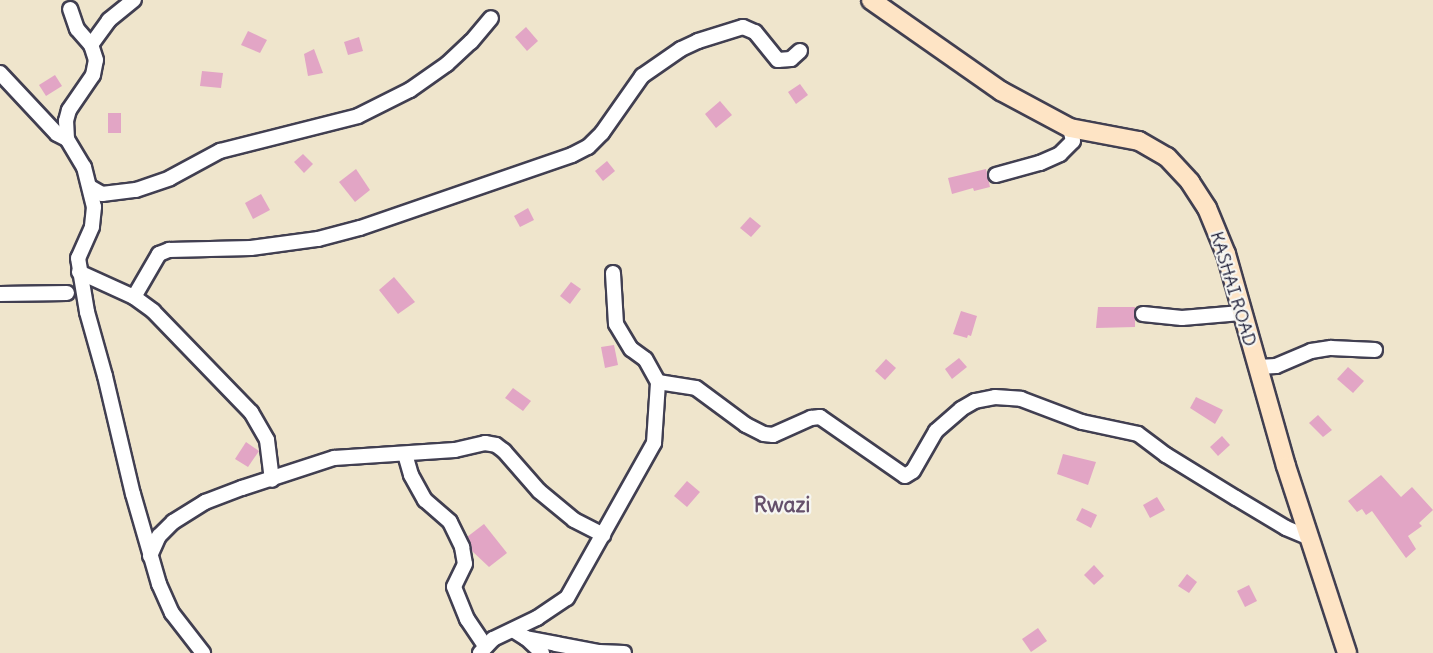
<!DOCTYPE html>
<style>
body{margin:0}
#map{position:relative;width:1433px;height:653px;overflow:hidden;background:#efe5cc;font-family:Delius,sans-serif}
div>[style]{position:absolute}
.building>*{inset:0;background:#e2a5c5}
.roads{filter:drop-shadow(2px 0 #413f51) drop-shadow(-2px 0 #413f51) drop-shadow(0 2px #413f51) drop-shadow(0 -2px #413f51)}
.street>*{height:14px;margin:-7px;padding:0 7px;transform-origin:7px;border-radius:7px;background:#fff}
.secondary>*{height:18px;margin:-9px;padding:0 9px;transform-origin:9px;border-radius:9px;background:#fee4c5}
span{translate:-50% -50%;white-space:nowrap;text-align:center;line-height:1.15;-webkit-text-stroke:4.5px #f6f6f2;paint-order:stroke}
.street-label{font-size:18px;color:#22223b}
.quarter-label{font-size:21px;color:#65506b;font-weight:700}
</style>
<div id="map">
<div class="building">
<i style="clip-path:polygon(526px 27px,538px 41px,527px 51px,515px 37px)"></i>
<i style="clip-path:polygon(248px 31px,267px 40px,260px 53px,241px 45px)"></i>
<i style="clip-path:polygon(359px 37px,363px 51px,348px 55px,344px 42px)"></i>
<i style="clip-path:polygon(314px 49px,323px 73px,308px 76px,304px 54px)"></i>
<i style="clip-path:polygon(202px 71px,223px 73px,221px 88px,200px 86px)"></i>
<i style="clip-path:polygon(55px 75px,62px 86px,46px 96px,39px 85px)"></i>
<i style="clip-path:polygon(800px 84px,808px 95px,796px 104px,788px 92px)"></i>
<i style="clip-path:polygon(720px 101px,732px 115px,716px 128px,705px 114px)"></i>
<i style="clip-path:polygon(108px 113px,121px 113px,121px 133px,108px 133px)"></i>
<i style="clip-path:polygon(303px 154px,313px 164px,304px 173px,294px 162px)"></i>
<i style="clip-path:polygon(607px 161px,615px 171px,603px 181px,595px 171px)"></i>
<i style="clip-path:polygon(356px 169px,370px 190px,355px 202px,339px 182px)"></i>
<i style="clip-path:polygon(986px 169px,990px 187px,974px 191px,973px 188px,952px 194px,948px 178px)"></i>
<i style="clip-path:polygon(261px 194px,270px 210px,253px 219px,245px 203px)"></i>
<i style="clip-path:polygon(528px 208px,534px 220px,520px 227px,514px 216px)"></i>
<i style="clip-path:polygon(750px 217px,761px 226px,751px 237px,740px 228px)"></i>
<i style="clip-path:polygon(394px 277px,415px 302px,398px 314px,379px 290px)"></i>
<i style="clip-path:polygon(571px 282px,581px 289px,570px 304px,560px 296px)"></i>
<i style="clip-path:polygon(1098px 307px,1135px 307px,1135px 327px,1096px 328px)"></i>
<i style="clip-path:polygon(961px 311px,977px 316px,971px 336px,968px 335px,967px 338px,953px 334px)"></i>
<i style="clip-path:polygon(614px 345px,618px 365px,605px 368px,601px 347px)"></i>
<i style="clip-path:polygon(959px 358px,967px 367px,952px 379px,945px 369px)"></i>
<i style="clip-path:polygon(886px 359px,896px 368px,885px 380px,875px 371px)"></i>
<i style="clip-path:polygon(1348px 367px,1364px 381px,1353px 393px,1337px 379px)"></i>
<i style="clip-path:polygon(513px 388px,531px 401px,523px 411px,505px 398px)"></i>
<i style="clip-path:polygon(1196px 397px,1223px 410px,1215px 424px,1190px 408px)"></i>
<i style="clip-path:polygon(1318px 415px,1332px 430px,1323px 437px,1309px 423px)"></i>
<i style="clip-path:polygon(1222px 436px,1230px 445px,1218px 456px,1210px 447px)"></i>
<i style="clip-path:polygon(246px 442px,259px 451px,248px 467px,235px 459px)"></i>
<i style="clip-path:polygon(1063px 454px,1096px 462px,1088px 485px,1057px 474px)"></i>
<i style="clip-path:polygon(1381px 475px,1401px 497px,1412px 487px,1433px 510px,1419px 523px,1422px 526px,1408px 536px,1416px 549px,1406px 558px,1372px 511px,1366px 515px,1362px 509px,1357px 512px,1348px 501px)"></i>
<i style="clip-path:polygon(687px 481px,700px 492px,687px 507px,674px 496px)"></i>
<i style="clip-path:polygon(1157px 497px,1165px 510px,1150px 518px,1143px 505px)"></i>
<i style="clip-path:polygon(1082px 508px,1097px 515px,1091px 528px,1076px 520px)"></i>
<i style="clip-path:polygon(484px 524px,507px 553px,489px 567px,472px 551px,467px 537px)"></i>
<i style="clip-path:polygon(1094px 565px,1104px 576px,1094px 585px,1084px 575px)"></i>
<i style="clip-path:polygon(1187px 574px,1197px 582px,1189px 593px,1178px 586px)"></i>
<i style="clip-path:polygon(1249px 585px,1257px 601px,1245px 607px,1237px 591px)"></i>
<i style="clip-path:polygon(1038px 628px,1047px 641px,1031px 652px,1022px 639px)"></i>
</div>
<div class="roads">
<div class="street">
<i style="left:91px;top:45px;width:31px;rotate:-54deg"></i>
<i style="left:109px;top:20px;width:32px;rotate:-39deg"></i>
<i style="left:0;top:73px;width:83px;rotate:46.9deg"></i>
<i style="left:57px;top:134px;width:11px;rotate:27deg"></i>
<i style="left:67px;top:139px;width:33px;rotate:59deg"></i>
<i style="left:84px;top:167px;width:41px;rotate:76deg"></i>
<i style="left:94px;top:207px;width:20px;rotate:96deg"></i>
<i style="left:92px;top:227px;width:34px;rotate:114deg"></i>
<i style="left:78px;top:258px;width:55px;rotate:80.5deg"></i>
<i style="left:87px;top:312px;width:66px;rotate:74.3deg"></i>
<i style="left:105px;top:376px;width:121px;rotate:76.7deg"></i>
<i style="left:133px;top:494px;width:94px;rotate:73.9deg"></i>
<i style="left:159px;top:584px;width:32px;rotate:66deg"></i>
<i style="left:172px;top:613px;width:51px;rotate:52.2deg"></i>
<i style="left:67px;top:139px;width:18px;rotate:-93deg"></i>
<i style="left:66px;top:121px;width:11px;rotate:-75deg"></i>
<i style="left:69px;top:110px;width:42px;rotate:-55.6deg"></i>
<i style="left:93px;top:75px;width:15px;rotate:-79deg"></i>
<i style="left:96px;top:60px;width:16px;rotate:-108deg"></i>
<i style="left:91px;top:45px;width:21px;rotate:-131deg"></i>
<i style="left:77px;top:29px;width:21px;rotate:-109deg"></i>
<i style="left:996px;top:175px;width:46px;rotate:-15.3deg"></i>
<i style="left:1040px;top:163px;width:22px;rotate:-24deg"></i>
<i style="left:1060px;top:154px;width:18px;rotate:-45deg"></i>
<i style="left:1073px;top:141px;width:13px;rotate:-103deg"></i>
<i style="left:90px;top:187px;width:14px;rotate:30deg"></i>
<i style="left:102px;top:194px;width:34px;rotate:-7deg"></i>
<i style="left:136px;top:190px;width:36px;rotate:-19deg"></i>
<i style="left:170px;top:178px;width:57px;rotate:-28.4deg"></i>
<i style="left:220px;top:151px;width:142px;rotate:-14.2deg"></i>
<i style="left:358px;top:116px;width:58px;rotate:-26.6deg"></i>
<i style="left:410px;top:90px;width:45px;rotate:-35.1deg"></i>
<i style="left:447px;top:64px;width:33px;rotate:-43deg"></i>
<i style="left:471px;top:42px;width:31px;rotate:-50deg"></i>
<i style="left:79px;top:272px;width:60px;rotate:24.4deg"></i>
<i style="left:134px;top:297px;width:24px;rotate:36deg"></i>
<i style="left:153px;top:311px;width:141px;rotate:45.9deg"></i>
<i style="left:251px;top:412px;width:32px;rotate:60deg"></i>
<i style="left:267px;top:440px;width:40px;rotate:82.9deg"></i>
<i style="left:0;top:294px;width:67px;rotate:-0.9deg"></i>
<i style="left:134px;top:297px;width:50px;rotate:-59.8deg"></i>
<i style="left:159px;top:254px;width:11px;rotate:-22deg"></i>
<i style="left:169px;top:250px;width:82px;rotate:-1.4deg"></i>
<i style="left:251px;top:248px;width:68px;rotate:-7.7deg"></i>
<i style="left:318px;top:239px;width:43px;rotate:-14.7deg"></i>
<i style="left:360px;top:228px;width:224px;rotate:-19deg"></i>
<i style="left:572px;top:155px;width:18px;rotate:-27deg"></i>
<i style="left:588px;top:147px;width:20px;rotate:-45deg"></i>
<i style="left:602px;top:133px;width:70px;rotate:-54.9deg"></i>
<i style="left:642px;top:76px;width:47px;rotate:-34.7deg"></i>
<i style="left:681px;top:49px;width:19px;rotate:-25deg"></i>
<i style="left:698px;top:41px;width:47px;rotate:-17.3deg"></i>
<i style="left:743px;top:27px;width:13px;rotate:23deg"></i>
<i style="left:755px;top:32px;width:36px;rotate:51deg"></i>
<i style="left:778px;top:60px;width:13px;rotate:-4deg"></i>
<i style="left:791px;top:59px;width:12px;rotate:-42deg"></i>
<i style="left:1143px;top:314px;width:39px;rotate:6deg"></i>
<i style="left:1182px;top:318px;width:59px;rotate:-4.8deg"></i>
<i style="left:1258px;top:367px;width:18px;rotate:-3deg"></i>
<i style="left:1276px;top:366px;width:38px;rotate:-23deg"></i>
<i style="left:1311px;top:351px;width:20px;rotate:-9deg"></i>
<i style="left:1331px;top:348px;width:44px;rotate:2.6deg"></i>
<i style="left:658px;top:382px;width:38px;rotate:9deg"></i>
<i style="left:696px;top:388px;width:62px;rotate:36.5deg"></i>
<i style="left:746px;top:425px;width:20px;rotate:27deg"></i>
<i style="left:764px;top:434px;width:9px;rotate:6deg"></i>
<i style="left:773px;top:435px;width:42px;rotate:-24.1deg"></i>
<i style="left:811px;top:418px;width:9px;rotate:-6deg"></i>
<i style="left:820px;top:417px;width:103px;rotate:34.8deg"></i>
<i style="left:905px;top:476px;width:9px;rotate:-32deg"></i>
<i style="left:913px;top:471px;width:46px;rotate:-60.1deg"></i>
<i style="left:936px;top:431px;width:33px;rotate:-41deg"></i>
<i style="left:961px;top:409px;width:16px;rotate:-30deg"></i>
<i style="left:975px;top:401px;width:20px;rotate:-11deg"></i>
<i style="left:995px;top:397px;width:26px;rotate:4deg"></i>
<i style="left:1021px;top:399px;width:65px;rotate:20.7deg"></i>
<i style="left:1082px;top:422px;width:57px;rotate:12.1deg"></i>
<i style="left:1138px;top:434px;width:35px;rotate:37deg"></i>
<i style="left:1166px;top:455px;width:82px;rotate:31.6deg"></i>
<i style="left:1236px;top:498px;width:58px;rotate:31deg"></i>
<i style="left:1286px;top:528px;width:26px;rotate:23deg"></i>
<i style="left:405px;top:454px;width:22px;rotate:74deg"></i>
<i style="left:411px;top:475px;width:29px;rotate:61deg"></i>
<i style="left:425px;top:500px;width:33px;rotate:41deg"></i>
<i style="left:450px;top:522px;width:28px;rotate:64deg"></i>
<i style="left:462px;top:547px;width:17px;rotate:80deg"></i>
<i style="left:465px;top:564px;width:25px;rotate:116deg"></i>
<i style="left:454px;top:587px;width:35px;rotate:68deg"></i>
<i style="left:467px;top:619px;width:32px;rotate:56deg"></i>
<i style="left:150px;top:556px;width:22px;rotate:-66deg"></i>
<i style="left:159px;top:536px;width:20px;rotate:-45deg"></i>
<i style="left:173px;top:522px;width:38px;rotate:-32deg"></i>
<i style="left:205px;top:502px;width:40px;rotate:-21deg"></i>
<i style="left:242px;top:488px;width:97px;rotate:-18.1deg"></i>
<i style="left:334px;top:458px;width:121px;rotate:-3.8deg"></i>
<i style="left:455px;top:450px;width:31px;rotate:-13deg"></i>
<i style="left:485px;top:443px;width:11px;rotate:10deg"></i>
<i style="left:496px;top:445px;width:10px;rotate:37deg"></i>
<i style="left:504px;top:451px;width:53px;rotate:48.8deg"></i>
<i style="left:539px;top:491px;width:45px;rotate:39.6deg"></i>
<i style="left:574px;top:520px;width:33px;rotate:27deg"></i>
<i style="left:513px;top:630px;width:15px;rotate:32deg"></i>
<i style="left:526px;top:638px;width:31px;rotate:11deg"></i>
<i style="left:556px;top:644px;width:44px;rotate:10.5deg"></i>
<i style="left:599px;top:652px;width:25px;rotate:2deg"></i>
<i style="left:526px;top:638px;width:22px;rotate:43deg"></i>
<i style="left:480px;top:653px;width:19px;rotate:-47deg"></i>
<i style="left:493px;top:639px;width:49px;rotate:-25.5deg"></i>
<i style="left:537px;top:618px;width:36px;rotate:-34deg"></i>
<i style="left:567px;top:598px;width:178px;rotate:-60.7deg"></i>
<i style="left:654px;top:443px;width:61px;rotate:-86.2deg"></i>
<i style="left:658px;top:382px;width:26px;rotate:-119deg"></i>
<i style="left:645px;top:359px;width:17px;rotate:-144deg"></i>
<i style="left:631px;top:349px;width:29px;rotate:-121deg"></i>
<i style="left:616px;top:324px;width:51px;rotate:-93.4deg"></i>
</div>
<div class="secondary">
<i style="left:871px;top:0;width:159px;rotate:35deg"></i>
<i style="left:1001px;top:91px;width:78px;rotate:28.2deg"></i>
<i style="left:1070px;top:128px;width:70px;rotate:10.7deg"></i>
<i style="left:1139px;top:141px;width:32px;rotate:30deg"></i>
<i style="left:1167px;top:157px;width:34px;rotate:47deg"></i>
<i style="left:1190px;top:182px;width:31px;rotate:57deg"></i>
<i style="left:1207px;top:208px;width:50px;rotate:67.6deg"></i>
<i style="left:1226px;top:254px;width:220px;rotate:74.2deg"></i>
<i style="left:1286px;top:466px;width:197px;rotate:71.9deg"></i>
</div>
</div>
<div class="street-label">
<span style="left:1233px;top:289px;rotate:73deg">KASHAI ROAD</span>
</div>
<div class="quarter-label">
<span style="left:782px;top:505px">Rwazi</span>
</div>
</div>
